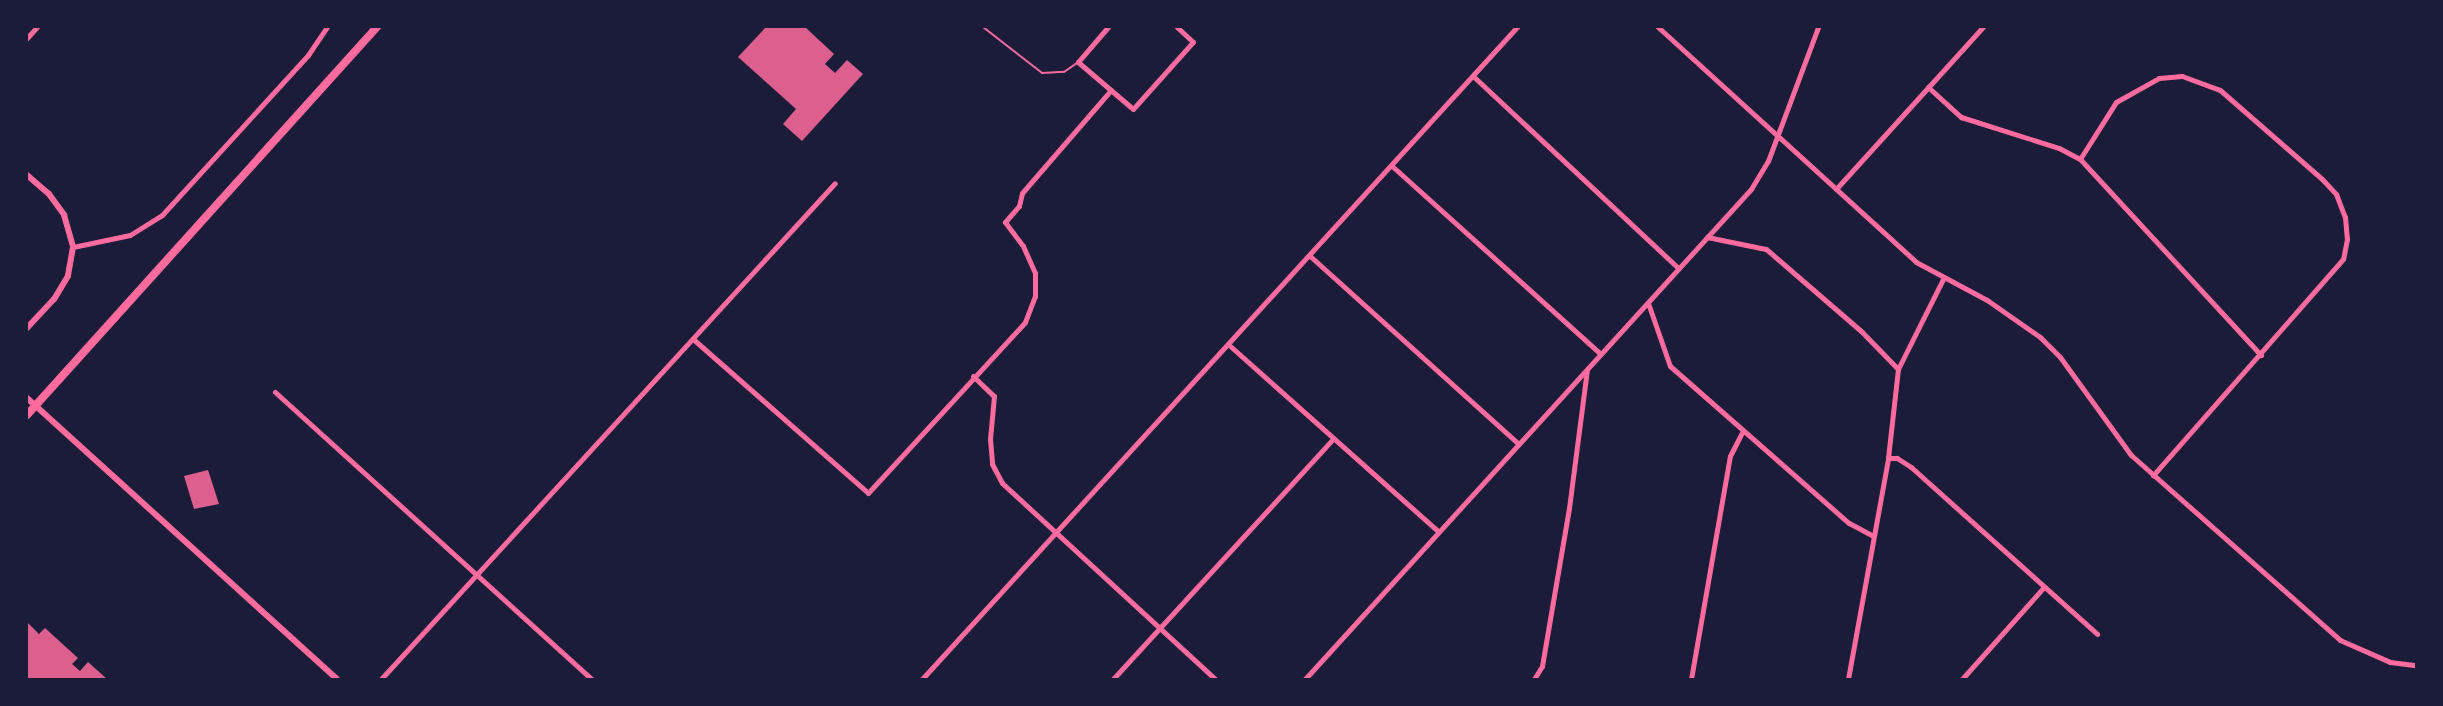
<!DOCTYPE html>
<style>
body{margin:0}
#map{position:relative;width:2443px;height:706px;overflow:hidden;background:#1b1b3a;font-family:"Golos Text",sans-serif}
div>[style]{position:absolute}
.building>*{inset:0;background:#dd5f8e}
.service>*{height:2px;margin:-1px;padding:0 1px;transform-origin:1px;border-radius:1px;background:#ff6b9d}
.minor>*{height:5px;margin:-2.5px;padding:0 2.5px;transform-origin:2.5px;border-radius:2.5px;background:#ff6b9d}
.tertiary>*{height:6px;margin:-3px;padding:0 3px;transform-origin:3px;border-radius:3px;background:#ff6b9d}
.trunk>*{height:8px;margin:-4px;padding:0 4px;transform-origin:4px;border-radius:4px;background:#ff6b9d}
span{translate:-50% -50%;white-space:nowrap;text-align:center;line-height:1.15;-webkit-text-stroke:4.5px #1b1b3a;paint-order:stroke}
.frame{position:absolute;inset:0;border:28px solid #1b1b3a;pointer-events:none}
</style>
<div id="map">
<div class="building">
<i style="clip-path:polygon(766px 27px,805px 27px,834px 54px,825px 64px,835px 73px,847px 60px,863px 74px,802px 141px,783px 124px,796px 109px,738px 57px)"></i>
<i style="clip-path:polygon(208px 470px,219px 504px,194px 509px,184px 476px)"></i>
<i style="clip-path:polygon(27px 622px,39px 634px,45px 628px,78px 658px,72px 664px,80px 671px,88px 662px,107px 679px,27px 679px)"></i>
</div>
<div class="service">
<i style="left:983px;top:27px;width:75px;rotate:37.9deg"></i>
<i style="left:1042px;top:73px;width:22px;rotate:-3deg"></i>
<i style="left:1064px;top:72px;width:16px;rotate:-35deg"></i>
</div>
<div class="minor">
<i style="left:1108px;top:27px;width:46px;rotate:130.6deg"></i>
<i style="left:1078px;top:62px;width:72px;rotate:40.5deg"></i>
<i style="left:1133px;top:109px;width:90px;rotate:-48.2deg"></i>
<i style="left:1193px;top:42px;width:22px;rotate:-137deg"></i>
<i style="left:1658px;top:27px;width:349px;rotate:42.3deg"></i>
<i style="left:1916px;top:262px;width:81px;rotate:28.2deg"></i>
<i style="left:1987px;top:300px;width:65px;rotate:34.9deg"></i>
<i style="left:2040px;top:337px;width:28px;rotate:45deg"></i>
<i style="left:2060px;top:357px;width:121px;rotate:54.1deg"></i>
<i style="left:2131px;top:455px;width:279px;rotate:41.5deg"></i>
<i style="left:2340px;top:640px;width:55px;rotate:23.7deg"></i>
<i style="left:2390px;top:662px;width:26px;rotate:7deg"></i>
<i style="left:27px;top:38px;width:15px;rotate:-48deg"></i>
<i style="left:1473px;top:76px;width:281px;rotate:43.1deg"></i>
<i style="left:1928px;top:87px;width:45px;rotate:42.3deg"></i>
<i style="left:1961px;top:117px;width:103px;rotate:17.6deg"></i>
<i style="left:2059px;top:148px;width:24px;rotate:28deg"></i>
<i style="left:2080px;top:159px;width:267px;rotate:47.3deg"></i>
<i style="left:2080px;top:159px;width:67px;rotate:-57.7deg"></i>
<i style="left:2116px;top:102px;width:49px;rotate:-29.2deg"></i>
<i style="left:2159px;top:78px;width:23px;rotate:-5deg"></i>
<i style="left:2182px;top:76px;width:40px;rotate:20.2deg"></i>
<i style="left:2220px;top:90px;width:135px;rotate:41.1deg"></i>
<i style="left:2322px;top:179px;width:21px;rotate:47deg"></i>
<i style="left:2336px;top:194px;width:25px;rotate:69deg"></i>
<i style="left:2345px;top:217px;width:22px;rotate:85deg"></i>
<i style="left:2347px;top:239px;width:20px;rotate:101deg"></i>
<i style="left:2343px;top:259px;width:288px;rotate:131.3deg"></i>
<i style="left:1392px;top:166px;width:281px;rotate:42deg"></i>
<i style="left:1836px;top:189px;width:219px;rotate:-47.8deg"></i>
<i style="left:1707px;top:237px;width:60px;rotate:11.5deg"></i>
<i style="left:1766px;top:249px;width:127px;rotate:40.8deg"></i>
<i style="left:1862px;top:332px;width:52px;rotate:45.8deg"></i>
<i style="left:73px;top:247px;width:58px;rotate:-11.9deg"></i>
<i style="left:130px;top:235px;width:38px;rotate:-32deg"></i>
<i style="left:162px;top:215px;width:217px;rotate:-47.6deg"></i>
<i style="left:308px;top:55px;width:34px;rotate:-56deg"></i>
<i style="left:1310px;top:256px;width:281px;rotate:42deg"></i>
<i style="left:1648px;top:303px;width:67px;rotate:70.8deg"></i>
<i style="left:1670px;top:366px;width:238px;rotate:41.3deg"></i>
<i style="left:1849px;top:523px;width:26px;rotate:28deg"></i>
<i style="left:693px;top:339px;width:233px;rotate:41.3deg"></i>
<i style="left:868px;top:493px;width:232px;rotate:-47.4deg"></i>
<i style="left:1025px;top:322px;width:28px;rotate:-69deg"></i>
<i style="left:1035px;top:296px;width:23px;rotate:-90deg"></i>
<i style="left:1035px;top:273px;width:30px;rotate:-114deg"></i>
<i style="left:1023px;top:246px;width:30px;rotate:-127deg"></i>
<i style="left:1005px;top:222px;width:21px;rotate:-49deg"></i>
<i style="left:1019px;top:206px;width:13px;rotate:-77deg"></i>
<i style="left:1022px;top:193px;width:136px;rotate:-49.2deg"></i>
<i style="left:1229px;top:345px;width:281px;rotate:41.7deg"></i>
<i style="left:973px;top:376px;width:29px;rotate:44deg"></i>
<i style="left:994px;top:396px;width:43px;rotate:95.3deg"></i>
<i style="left:990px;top:439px;width:25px;rotate:85deg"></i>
<i style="left:992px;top:464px;width:21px;rotate:62deg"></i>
<i style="left:1002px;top:483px;width:289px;rotate:42.6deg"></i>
<i style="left:275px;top:392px;width:427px;rotate:42.2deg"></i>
<i style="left:1888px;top:458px;width:9px"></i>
<i style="left:1897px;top:458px;width:17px;rotate:33deg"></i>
<i style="left:1911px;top:467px;width:250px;rotate:41.9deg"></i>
<i style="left:381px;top:679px;width:672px;rotate:-47.53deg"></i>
<i style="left:922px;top:679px;width:883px;rotate:-47.62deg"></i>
<i style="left:1113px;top:679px;width:326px;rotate:-47.5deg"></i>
<i style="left:1305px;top:679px;width:663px;rotate:-47.69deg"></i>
<i style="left:1751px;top:189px;width:33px;rotate:-59deg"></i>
<i style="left:1768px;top:161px;width:143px;rotate:-69.5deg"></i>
<i style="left:1534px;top:679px;width:15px;rotate:-58deg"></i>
<i style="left:1542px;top:666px;width:160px;rotate:-80.3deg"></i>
<i style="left:1569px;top:508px;width:139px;rotate:-82.6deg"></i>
<i style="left:1691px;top:679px;width:226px;rotate:-80.1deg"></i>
<i style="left:1730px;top:456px;width:27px;rotate:-63deg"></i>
<i style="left:1848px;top:679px;width:225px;rotate:-79.7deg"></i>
<i style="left:1888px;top:458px;width:90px;rotate:-83.6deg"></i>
<i style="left:1898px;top:369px;width:101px;rotate:-63.4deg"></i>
<i style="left:1962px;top:679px;width:123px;rotate:-48.3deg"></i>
</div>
<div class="tertiary">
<i style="left:27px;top:175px;width:29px;rotate:41deg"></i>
<i style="left:49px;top:194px;width:26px;rotate:54deg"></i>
<i style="left:64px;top:215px;width:33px;rotate:74deg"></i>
<i style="left:73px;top:247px;width:29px;rotate:100deg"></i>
<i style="left:68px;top:276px;width:27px;rotate:121deg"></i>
<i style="left:54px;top:299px;width:40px;rotate:133deg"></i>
<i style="left:27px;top:398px;width:418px;rotate:42.2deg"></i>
</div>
<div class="trunk">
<i style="left:27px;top:415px;width:523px;rotate:-47.95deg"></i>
</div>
<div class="frame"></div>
</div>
